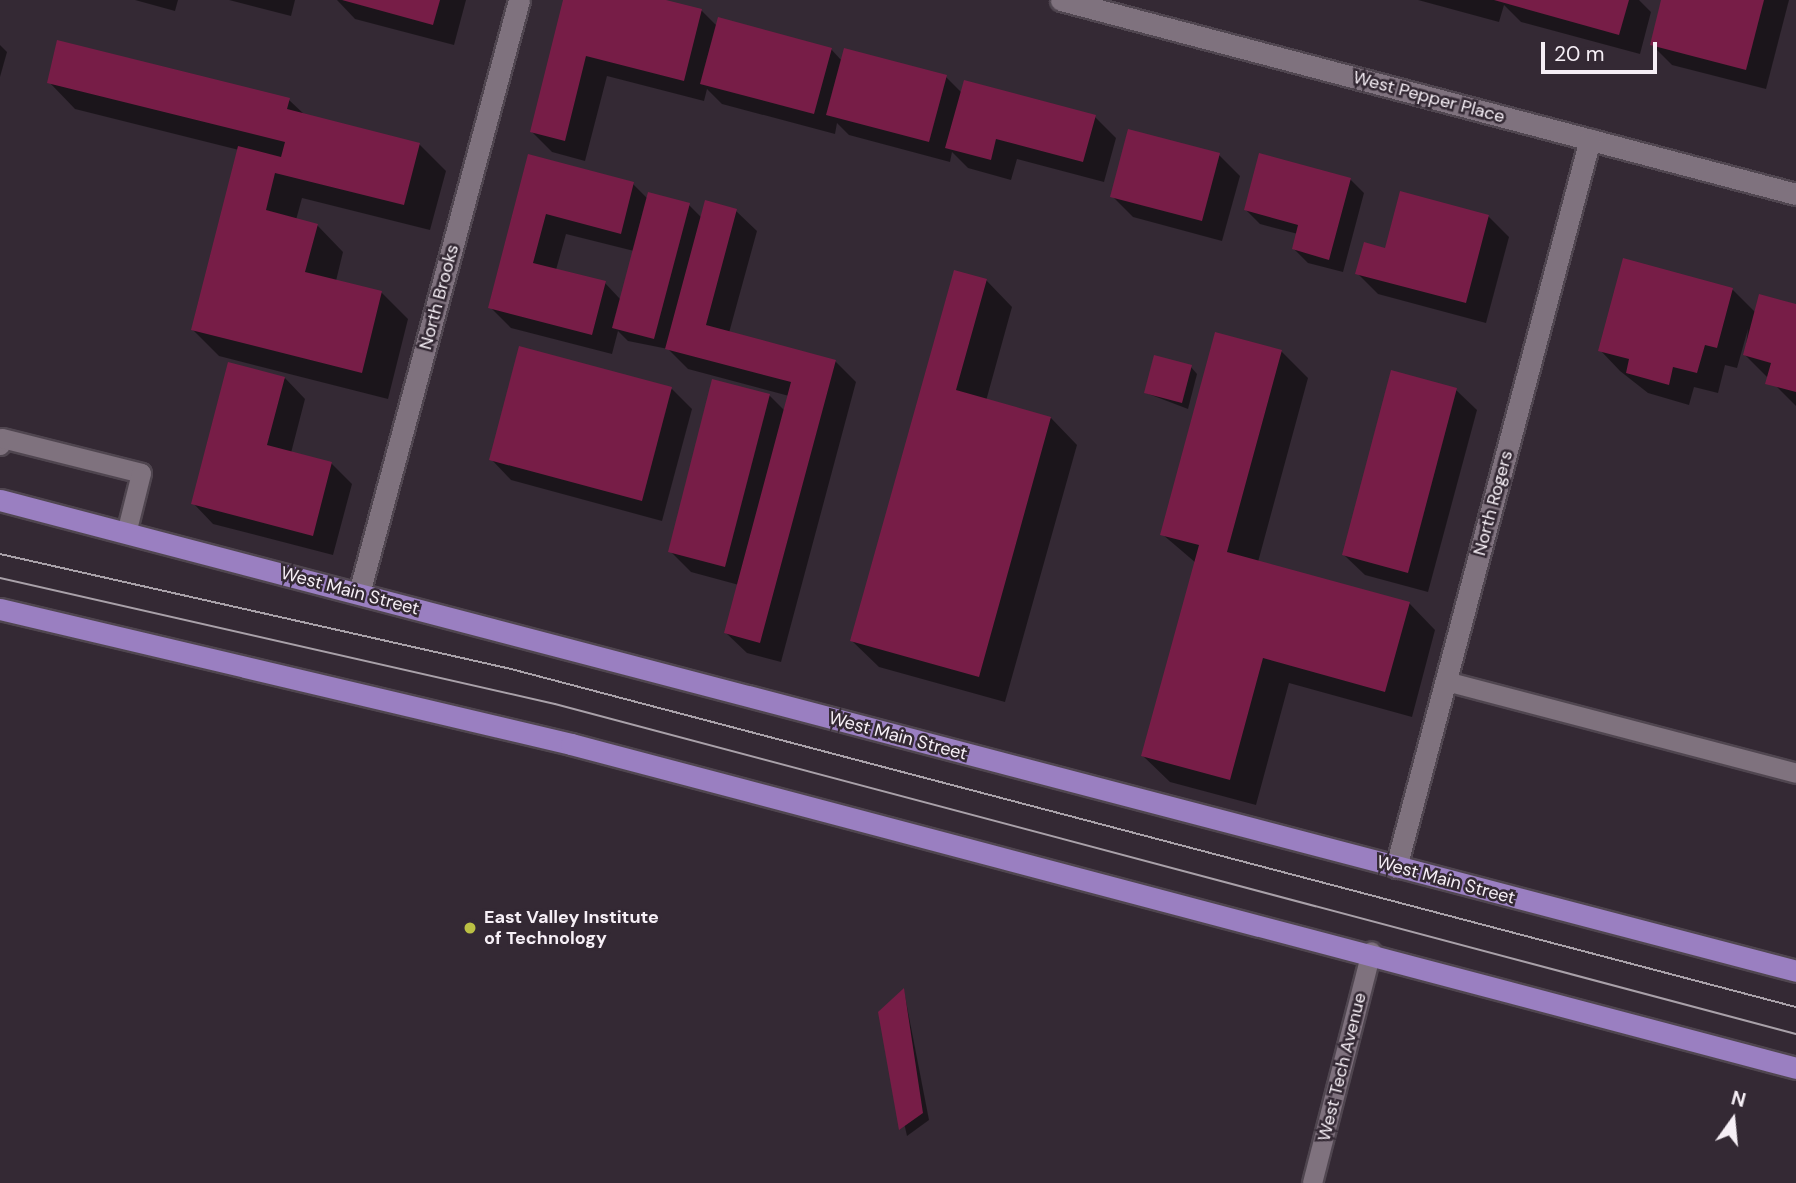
<!DOCTYPE html>
<style>
body{margin:0}
#map{position:relative;width:1796px;height:1183px;overflow:hidden;background:#342934;font-family:"DM Sans",sans-serif}
div>[style]{position:absolute}
.shadow>*{inset:0;background:#0007}
.building>*{inset:0;background:#771d47}
.roads{filter:drop-shadow(2px 0 #504650) drop-shadow(-2px 0 #504650) drop-shadow(0 2px #504650) drop-shadow(0 -2px #504650)}
.lane>*{height:19px;margin:-9.5px;padding:0 9.5px;transform-origin:9.5px;border-radius:9.5px;background:#7f727e}
.street>*{height:21px;margin:-10.5px;padding:0 10.5px;transform-origin:10.5px;border-radius:10.5px;background:#7f727e}
.primary>*{height:21px;margin:-10.5px;padding:0 10.5px;transform-origin:10.5px;border-radius:10.5px;background:#9a7fc1}
.tram>*{height:2px;margin:-1px;padding:0 1px;transform-origin:1px;border-radius:1px;background:#a9a1a9}
.dots>*{width:19px;height:19px;translate:-50% -50%;box-sizing:border-box;border:4px solid #342934;border-radius:50%}
span{translate:-50% -50%;white-space:nowrap;text-align:center;line-height:1.15;-webkit-text-stroke:5px #342934;paint-order:stroke}
.street-label{font-size:18px;color:#f6eff6}
.poi-label{font-size:18px;color:#f6eff6;font-weight:700}
.left{translate:0 -50%;text-align:left}
.north{position:absolute;left:1698px;top:1085px;width:70px;height:70px;-webkit-text-stroke:5px #342934;paint-order:stroke;rotate:15deg;font-size:19px;font-weight:700;line-height:28px;text-align:center;color:#f6eff6}
.north::after{content:'';display:block;margin:auto;width:24px;height:32px;background:#f6eff6;clip-path:polygon(50% 0,100% 100%,50% 72%,0 100%)}
.scale{position:absolute;left:1541px;top:42px;width:116px;height:32px;box-sizing:border-box;border:4px solid #f6eff6;border-top:0;padding-left:9px;font-size:21px;line-height:24px;white-space:nowrap;color:#f6eff6;-webkit-text-stroke:5px #342934;paint-order:stroke}
</style>
<div id="map">
<div class="shadow">
<i style="clip-path:polygon(135px 0,178px 0,175px 11px)"></i>
<i style="clip-path:polygon(229px 0,295px 0,291px 16px)"></i>
<i style="clip-path:polygon(337px 0,466px 0,454px 45px,355px 19px)"></i>
<i style="clip-path:polygon(565px 0,659px 0,702px 11px,717px 26px,831px 49px,842px 61px,946px 77px,962px 93px,1095px 117px,1116px 138px,1104px 182px,1017px 159px,1011px 180px,968px 168px,952px 152px,950px 162px,849px 135px,837px 123px,835px 134px,722px 104px,707px 89px,704px 101px,607px 76px,585px 161px,552px 152px,532px 132px)"></i>
<i style="clip-path:polygon(1418px 0,1639px 0,1651px 12px,1640px 54px,1521px 22px,1504px 5px,1499px 22px)"></i>
<i style="clip-path:polygon(1663px 0,1789px 0,1766px 89px,1672px 65px,1651px 44px)"></i>
<i style="clip-path:polygon(0 45px,7px 52px,0 77px)"></i>
<i style="clip-path:polygon(49px 82px,289px 100px,305px 115px,419px 144px,446px 171px,430px 230px,302px 198px,296px 220px,317px 225px,343px 252px,336px 281px,382px 293px,408px 319px,388px 399px,219px 356px,193px 330px,239px 150px,75px 109px)"></i>
<i style="clip-path:polygon(1219px 155px,1240px 176px,1222px 241px,1133px 217px,1112px 196px)"></i>
<i style="clip-path:polygon(evenodd,529px 157px,633px 184px,648px 199px,689px 205px,702px 218px,736px 211px,757px 231px,729px 333px,835px 361px,856px 382px,781px 662px,747px 653px,726px 633px,739px 585px,691px 572px,670px 551px,769px 395px,785px 411px,789px 396px,688px 369px,668px 349px,628px 341px,618px 331px,612px 354px,511px 328px,490px 307px,529px 157px,566px 234px,634px 251px,621px 300px,605px 283px,556px 270px,566px 234px)"></i>
<i style="clip-path:polygon(1350px 179px,1364px 193px,1343px 272px,1308px 263px,1294px 249px,1298px 234px,1260px 224px,1246px 210px)"></i>
<i style="clip-path:polygon(1488px 216px,1509px 237px,1486px 323px,1378px 294px,1357px 273px,1386px 250px)"></i>
<i style="clip-path:polygon(1624px 260px,1733px 290px,1756px 313px,1796px 306px,1796px 406px,1745px 355px,1748px 329px,1737px 368px,1725px 365px,1718px 393px,1694px 387px,1689px 405px,1648px 393px,1620px 371px,1600px 350px)"></i>
<i style="clip-path:polygon(986px 280px,1012px 307px,986px 401px,1051px 418px,1077px 445px,1005px 702px,879px 667px,852px 641px)"></i>
<i style="clip-path:polygon(1281px 351px,1308px 378px,1258px 562px,1409px 603px,1435px 630px,1412px 717px,1289px 683px,1256px 805px,1170px 782px,1143px 756px,1196px 563px,1162px 534px)"></i>
<i style="clip-path:polygon(1191px 367px,1197px 374px,1188px 409px,1146px 393px)"></i>
<i style="clip-path:polygon(285px 378px,305px 399px,291px 453px,331px 463px,352px 484px,333px 555px,213px 524px,193px 503px)"></i>
<i style="clip-path:polygon(672px 389px,692px 409px,662px 521px,511px 480px,491px 459px)"></i>
<i style="clip-path:polygon(1456px 390px,1477px 410px,1428px 592px,1365px 575px,1344px 555px)"></i>
<i style="clip-path:polygon(904px 991px,929px 1120px,907px 1136px,879px 1012px)"></i>
</div>
<div class="building">
<i style="clip-path:polygon(342px 0,440px 0,433px 25px)"></i>
<i style="clip-path:polygon(563px 0,666px 0,702px 9px,684px 81px,586px 56px,565px 141px,530px 132px)"></i>
<i style="clip-path:polygon(1494px 0,1629px 0,1619px 35px)"></i>
<i style="clip-path:polygon(1661px 0,1764px 0,1746px 70px,1650px 45px)"></i>
<i style="clip-path:polygon(718px 17px,832px 48px,814px 114px,700px 84px)"></i>
<i style="clip-path:polygon(57px 40px,290px 98px,287px 109px,420px 143px,404px 205px,275px 173px,266px 210px,318px 224px,305px 272px,382px 291px,362px 373px,191px 330px,238px 146px,281px 157px,285px 142px,47px 83px)"></i>
<i style="clip-path:polygon(844px 48px,947px 75px,929px 142px,826px 115px)"></i>
<i style="clip-path:polygon(964px 80px,1096px 115px,1083px 162px,996px 139px,991px 160px,945px 148px)"></i>
<i style="clip-path:polygon(1128px 129px,1220px 153px,1202px 221px,1110px 197px)"></i>
<i style="clip-path:polygon(1259px 153px,1351px 178px,1329px 260px,1292px 249px,1298px 225px,1244px 210px)"></i>
<i style="clip-path:polygon(528px 154px,634px 182px,621px 234px,546px 214px,533px 263px,606px 281px,592px 335px,488px 308px)"></i>
<i style="clip-path:polygon(1400px 191px,1489px 215px,1466px 303px,1355px 274px,1364px 242px,1385px 248px)"></i>
<i style="clip-path:polygon(648px 192px,690px 203px,654px 339px,612px 328px)"></i>
<i style="clip-path:polygon(705px 200px,737px 209px,706px 325px,836px 360px,760px 643px,724px 633px,791px 382px,665px 349px)"></i>
<i style="clip-path:polygon(1623px 258px,1733px 288px,1717px 348px,1705px 345px,1697px 373px,1673px 367px,1669px 385px,1626px 373px,1629px 359px,1598px 351px)"></i>
<i style="clip-path:polygon(954px 270px,987px 279px,956px 390px,1051px 417px,979px 677px,850px 641px)"></i>
<i style="clip-path:polygon(1759px 294px,1796px 304px,1796px 392px,1765px 384px,1771px 363px,1743px 355px)"></i>
<i style="clip-path:polygon(1215px 332px,1282px 350px,1227px 552px,1410px 602px,1385px 692px,1263px 658px,1230px 780px,1141px 756px,1199px 545px,1160px 535px)"></i>
<i style="clip-path:polygon(519px 346px,672px 387px,642px 501px,489px 460px)"></i>
<i style="clip-path:polygon(1154px 355px,1192px 365px,1182px 403px,1144px 393px)"></i>
<i style="clip-path:polygon(228px 362px,285px 377px,267px 445px,332px 462px,313px 536px,191px 504px)"></i>
<i style="clip-path:polygon(1391px 370px,1457px 388px,1408px 573px,1342px 555px)"></i>
<i style="clip-path:polygon(712px 379px,770px 394px,725px 567px,668px 552px)"></i>
<i style="clip-path:polygon(904px 988px,923px 1113px,899px 1130px,878px 1012px)"></i>
</div>
<div class="roads">
<div class="lane">
<i style="left:0;top:445px;width:7px;rotate:-74deg"></i>
<i style="left:2px;top:438px;width:143px;rotate:14.1deg"></i>
<i style="left:141px;top:473px;width:62px;rotate:104deg"></i>
<i style="left:1446px;top:681px;width:362px;rotate:14.7deg"></i>
<i style="left:1312px;top:1183px;width:239px;rotate:-75.7deg"></i>
</div>
<div class="street">
<i style="left:1061px;top:0;width:760px;rotate:14.79deg"></i>
<i style="left:359px;top:593px;width:614px;rotate:-74.9deg"></i>
<i style="left:1396px;top:867px;width:753px;rotate:-75.08deg"></i>
</div>
<div class="primary">
<i style="left:0;top:500px;width:1857px;rotate:14.69deg"></i>
<i style="left:0;top:609px;width:587px;rotate:13.3deg"></i>
<i style="left:571px;top:744px;width:1267px;rotate:14.81deg"></i>
</div>
</div>
<div class="tram">
<i style="left:0;top:554px;width:524px;rotate:12.68deg"></i>
<i style="left:511px;top:669px;width:1329px;rotate:14.74deg"></i>
<i style="left:0;top:578px;width:569px;rotate:12.79deg"></i>
<i style="left:555px;top:704px;width:1284px;rotate:14.89deg"></i>
</div>
<div class="dots">
<i style="left:470px;top:928px;background:#bbc044"></i>
</div>
<div class="street-label">
<span style="left:1429px;top:97px;rotate:15deg">West Pepper Place</span>
<span style="left:439px;top:297px;rotate:-75deg">North Brooks</span>
<span style="left:1493px;top:503px;rotate:-75deg">North Rogers</span>
<span style="left:350px;top:591px;rotate:15deg">West Main Street</span>
<span style="left:898px;top:736px;rotate:15deg">West Main Street</span>
<span style="left:1446px;top:880px;rotate:15deg">West Main Street</span>
<span style="left:1342px;top:1067px;rotate:-76deg">West Tech Avenue</span>
</div>
<div class="poi-label">
<span class="left" style="left:484px;top:928px">East Valley Institute<br>of Technology</span>
</div>
<div class="north">N</div>
<div class="scale">20 m</div>
</div>
